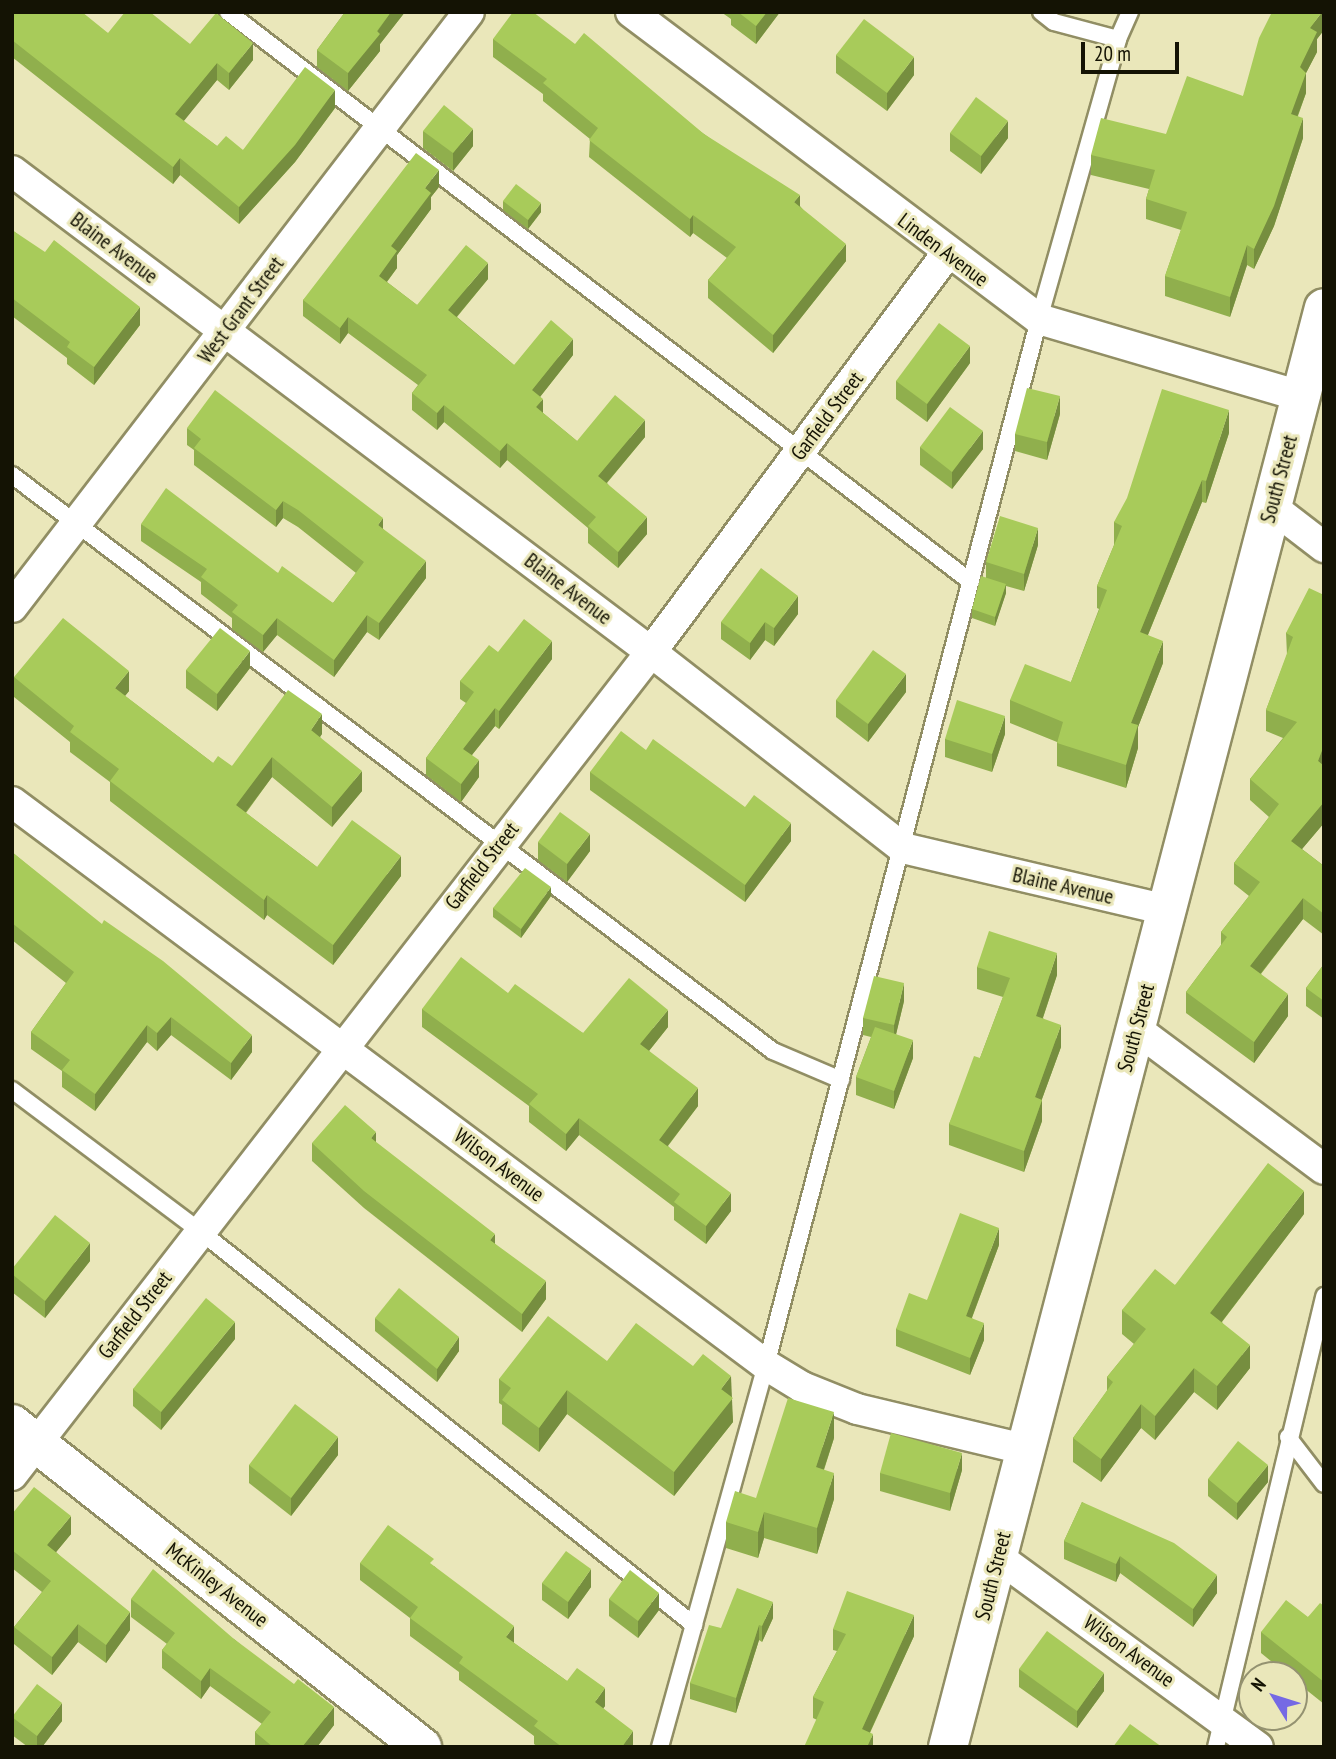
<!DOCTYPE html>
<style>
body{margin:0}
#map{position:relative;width:1336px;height:1759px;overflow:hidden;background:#eae7ba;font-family:"PT Sans Narrow",sans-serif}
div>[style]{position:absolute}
.roads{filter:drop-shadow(2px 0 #918e64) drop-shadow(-2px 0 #918e64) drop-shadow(0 2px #918e64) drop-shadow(0 -2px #918e64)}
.service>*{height:16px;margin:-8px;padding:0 8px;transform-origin:8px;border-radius:8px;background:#fff}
.minor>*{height:30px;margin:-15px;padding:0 15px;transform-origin:15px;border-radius:15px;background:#fff}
.tertiary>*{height:38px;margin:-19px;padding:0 19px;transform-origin:19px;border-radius:19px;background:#fff}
.wall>*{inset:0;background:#90af4d}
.shaded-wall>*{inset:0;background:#768e3f}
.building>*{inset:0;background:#a8cb5a}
span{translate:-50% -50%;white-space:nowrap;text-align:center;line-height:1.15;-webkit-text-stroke:6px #eae7ba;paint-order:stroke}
.street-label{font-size:21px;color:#141304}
.frame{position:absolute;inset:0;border:14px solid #141304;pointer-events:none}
.north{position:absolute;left:1238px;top:1661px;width:70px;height:70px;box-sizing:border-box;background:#eae7ba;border:2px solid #949271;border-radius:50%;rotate:308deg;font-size:19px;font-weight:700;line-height:28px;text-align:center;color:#141304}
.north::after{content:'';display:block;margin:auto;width:24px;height:32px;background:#7569e4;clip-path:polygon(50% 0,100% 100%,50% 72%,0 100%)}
.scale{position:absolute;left:1081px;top:42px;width:98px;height:32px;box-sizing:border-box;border:4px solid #141304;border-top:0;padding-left:9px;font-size:21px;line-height:24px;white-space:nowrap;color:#141304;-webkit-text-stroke:5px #eae7ba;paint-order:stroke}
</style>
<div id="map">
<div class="roads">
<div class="service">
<i style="left:228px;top:12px;width:936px;rotate:37.49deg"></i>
<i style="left:1041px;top:12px;width:16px;rotate:38deg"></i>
<i style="left:1054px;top:22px;width:66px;rotate:14.9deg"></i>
<i style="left:12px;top:475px;width:954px;rotate:37.12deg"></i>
<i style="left:773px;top:1051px;width:74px;rotate:23.1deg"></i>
<i style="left:12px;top:1090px;width:235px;rotate:36.9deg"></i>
<i style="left:200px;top:1231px;width:632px;rotate:38.57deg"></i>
<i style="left:1288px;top:1437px;width:59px;rotate:52.5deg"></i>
<i style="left:660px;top:1747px;width:396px;rotate:-74.5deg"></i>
<i style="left:766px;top:1365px;width:1081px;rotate:-75.37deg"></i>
<i style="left:1039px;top:319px;width:291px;rotate:-74.2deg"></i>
<i style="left:1118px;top:39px;width:30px;rotate:-66deg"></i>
<i style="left:1216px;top:1747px;width:464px;rotate:-76.5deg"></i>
</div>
<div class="minor">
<i style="left:631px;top:12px;width:511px;rotate:36.96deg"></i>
<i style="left:1039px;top:319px;width:273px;rotate:16.4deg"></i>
<i style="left:12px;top:171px;width:800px;rotate:36.97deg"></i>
<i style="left:651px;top:652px;width:319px;rotate:37.9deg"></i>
<i style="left:903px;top:848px;width:271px;rotate:13.2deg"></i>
<i style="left:1272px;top:507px;width:66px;rotate:37.6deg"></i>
<i style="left:12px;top:607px;width:750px;rotate:-52.47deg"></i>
<i style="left:12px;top:802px;width:941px;rotate:36.75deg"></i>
<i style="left:766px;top:1365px;width:42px;rotate:31.4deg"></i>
<i style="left:802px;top:1387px;width:59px;rotate:21.8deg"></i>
<i style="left:857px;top:1409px;width:172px;rotate:13.5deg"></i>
<i style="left:1136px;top:1029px;width:234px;rotate:36.7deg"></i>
<i style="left:12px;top:1475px;width:1042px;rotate:-52.17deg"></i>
<i style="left:651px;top:652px;width:496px;rotate:-53.4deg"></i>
<i style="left:998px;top:1557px;width:322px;rotate:36.2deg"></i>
</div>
<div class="tertiary">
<i style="left:12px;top:1424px;width:522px;rotate:38.23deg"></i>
<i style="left:948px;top:1747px;width:1487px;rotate:-75.36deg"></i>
</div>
</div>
<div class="wall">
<i style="clip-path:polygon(12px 12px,108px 33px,190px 44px,253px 60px,229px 90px,217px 80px,183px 121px,217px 146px,243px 150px,335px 108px,295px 162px,239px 224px,180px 175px,173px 184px,12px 57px)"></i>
<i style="clip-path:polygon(345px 12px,405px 12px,380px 44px,380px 51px,348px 91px,317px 67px,317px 50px)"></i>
<i style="clip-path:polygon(721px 12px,780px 12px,756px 44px,731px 25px,731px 19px)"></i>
<i style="clip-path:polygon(1324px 12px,1324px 30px,1317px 39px,1317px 52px,1306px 73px,1306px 93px,1298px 116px,1303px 138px,1274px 226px,1254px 269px,1247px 265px,1230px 317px,1165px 296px,1165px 276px,1181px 230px,1146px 219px,1146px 199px,1149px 189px,1091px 175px,1091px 155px,1166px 134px,1243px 96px)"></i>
<i style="clip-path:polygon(493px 39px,575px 44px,704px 134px,800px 206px,846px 261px,773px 353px,708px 298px,708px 280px,727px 258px,693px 233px,690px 237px,589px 157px,590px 139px,543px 101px,543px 94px,493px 57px)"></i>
<i style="clip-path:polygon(836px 55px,914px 75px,887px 111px,836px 73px)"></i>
<i style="clip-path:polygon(423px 131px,473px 146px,453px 171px,423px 148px)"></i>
<i style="clip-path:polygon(950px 133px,1008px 138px,981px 174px,950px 151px)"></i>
<i style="clip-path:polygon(439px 187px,431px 197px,431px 209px,397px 255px,397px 268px,387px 282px,417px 305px,488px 279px,457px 317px,514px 365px,573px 355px,540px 397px,543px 413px,577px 441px,645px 437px,607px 483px,647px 534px,618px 568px,588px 543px,588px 528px,507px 460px,500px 468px,444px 422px,437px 430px,412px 410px,412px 393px,418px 385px,348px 333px,340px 344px,303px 316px,303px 300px)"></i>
<i style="clip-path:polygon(503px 201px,541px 212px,528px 229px,503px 210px)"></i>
<i style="clip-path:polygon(12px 230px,140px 325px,94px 385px,67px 364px,67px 358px,12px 316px)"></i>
<i style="clip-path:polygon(970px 363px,927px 422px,896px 399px,896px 381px)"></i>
<i style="clip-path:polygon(1060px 414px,1047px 460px,1015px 451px,1015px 434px)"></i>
<i style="clip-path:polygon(187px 428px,383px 529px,426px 578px,379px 640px,367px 632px,334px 677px,277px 635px,263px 652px,232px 629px,232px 618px,201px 594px,201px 582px,141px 541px,141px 524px,278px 573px,333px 603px,356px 573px,298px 527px,283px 518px,276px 527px,194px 465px,194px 450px,187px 445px)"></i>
<i style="clip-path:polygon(1229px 433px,1206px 503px,1202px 502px,1148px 635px,1163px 663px,1138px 727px,1138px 748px,1126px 788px,1057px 766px,1057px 742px,1010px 723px,1010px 700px,1071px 682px,1099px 609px,1097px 608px,1097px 586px,1114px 545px,1114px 522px)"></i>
<i style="clip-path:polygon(920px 447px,983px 449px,952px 489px,920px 465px)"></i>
<i style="clip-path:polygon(1038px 545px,1024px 591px,1006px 586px,1006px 593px,995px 626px,972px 618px,972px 609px,986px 577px,986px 562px)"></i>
<i style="clip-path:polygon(1324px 595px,1324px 823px,1302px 849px,1324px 866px,1324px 935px,1303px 919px,1261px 974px,1288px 1016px,1254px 1063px,1186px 1013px,1186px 992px,1221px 945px,1221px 932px,1249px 896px,1234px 884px,1234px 863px,1269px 817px,1250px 800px,1250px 779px,1283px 738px,1266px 731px,1266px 710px,1287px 655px,1286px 633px)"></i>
<i style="clip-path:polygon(798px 614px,774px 646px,765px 640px,750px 660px,721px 639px,721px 622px)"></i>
<i style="clip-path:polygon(498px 652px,552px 659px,499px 729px,495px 726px,472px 755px,479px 777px,461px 802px,426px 775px,426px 758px,466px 703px,460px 699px,460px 681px)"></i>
<i style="clip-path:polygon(250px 668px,217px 711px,186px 688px,186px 670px)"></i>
<i style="clip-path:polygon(14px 677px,129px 691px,125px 696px,213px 763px,232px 766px,322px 734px,320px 737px,362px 791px,332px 827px,272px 777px,246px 813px,317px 867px,401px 876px,333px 965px,267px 915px,264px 920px,110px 801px,110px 782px,70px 752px,70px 742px,14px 697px)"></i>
<i style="clip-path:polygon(906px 692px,868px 742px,836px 717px,836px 700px)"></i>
<i style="clip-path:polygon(1005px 734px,992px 772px,945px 757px,945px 739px)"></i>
<i style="clip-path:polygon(646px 750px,791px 841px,745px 902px,590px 790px,590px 772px)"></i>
<i style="clip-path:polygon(538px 842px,590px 851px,567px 882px,538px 860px)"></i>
<i style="clip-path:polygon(12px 852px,252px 1052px,231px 1080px,171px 1035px,157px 1051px,147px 1042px,95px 1111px,62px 1087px,62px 1071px,31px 1049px,31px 1032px,66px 983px,12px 940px)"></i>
<i style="clip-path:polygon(551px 896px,521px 938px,493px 917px,493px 908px)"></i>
<i style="clip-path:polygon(1324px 964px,1324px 1019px,1306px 1006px,1306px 988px)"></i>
<i style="clip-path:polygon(977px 967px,1057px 975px,1043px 1018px,1061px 1047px,1042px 1099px,1042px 1121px,1024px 1172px,949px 1145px,949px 1124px,980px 1058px,1003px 997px,977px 989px)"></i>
<i style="clip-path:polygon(508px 993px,583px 1033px,668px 1027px,649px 1051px,698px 1106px,668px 1146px,731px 1211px,706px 1244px,674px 1220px,674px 1207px,579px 1135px,566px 1151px,529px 1122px,529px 1106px,422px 1027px,422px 1009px)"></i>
<i style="clip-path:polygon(904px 1001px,896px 1034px,913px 1058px,894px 1109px,856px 1095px,856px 1077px,871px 1037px,863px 1035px,863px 1018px)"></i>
<i style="clip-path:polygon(312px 1143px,376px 1143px,495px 1244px,546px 1299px,522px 1332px,364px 1208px,312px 1161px)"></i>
<i style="clip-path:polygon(1304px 1214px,1222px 1322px,1250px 1368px,1217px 1410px,1194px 1392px,1155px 1440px,1141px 1428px,1101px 1482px,1073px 1462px,1073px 1438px,1107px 1391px,1107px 1377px,1134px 1344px,1122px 1334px,1122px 1310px,1175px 1285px)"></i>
<i style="clip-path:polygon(999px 1245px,972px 1318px,984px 1340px,970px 1375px,896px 1346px,896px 1329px,927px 1300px)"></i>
<i style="clip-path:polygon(90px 1261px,45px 1318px,12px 1292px,12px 1269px)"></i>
<i style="clip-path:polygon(375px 1318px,459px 1351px,437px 1382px,375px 1331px)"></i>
<i style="clip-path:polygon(1322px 1328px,1324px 1328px,1324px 1360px,1322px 1354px)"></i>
<i style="clip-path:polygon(235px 1339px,161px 1430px,133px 1406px,133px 1389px)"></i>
<i style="clip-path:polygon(607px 1361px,731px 1397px,733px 1422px,674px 1496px,567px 1414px,539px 1452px,502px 1424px,502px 1405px,499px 1403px,499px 1379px)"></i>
<i style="clip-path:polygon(834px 1438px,824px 1470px,834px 1499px,817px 1554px,764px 1538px,758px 1558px,726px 1548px,726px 1522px)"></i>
<i style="clip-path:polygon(338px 1455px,291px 1516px,249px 1483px,249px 1465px)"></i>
<i style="clip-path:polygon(962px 1470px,950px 1511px,880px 1491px,880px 1473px)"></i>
<i style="clip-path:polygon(1208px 1479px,1268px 1482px,1237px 1520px,1208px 1496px)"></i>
<i style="clip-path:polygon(1082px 1502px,1217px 1593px,1193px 1627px,1120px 1573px,1116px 1582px,1064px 1559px,1064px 1541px)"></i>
<i style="clip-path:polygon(12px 1514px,71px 1534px,56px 1552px,130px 1630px,106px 1663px,78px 1642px,52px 1675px,14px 1644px,14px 1627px,42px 1592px,12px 1568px)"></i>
<i style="clip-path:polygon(360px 1563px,434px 1566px,514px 1643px,567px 1681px,605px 1706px,603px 1708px,633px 1747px,538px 1747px,534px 1744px,534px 1736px,459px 1680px,459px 1672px,410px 1636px,410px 1618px,360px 1580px)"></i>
<i style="clip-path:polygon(542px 1583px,591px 1587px,568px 1619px,542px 1600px)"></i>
<i style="clip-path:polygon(131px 1599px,234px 1639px,334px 1725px,317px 1747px,255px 1747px,255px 1732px,262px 1724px,210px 1686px,201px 1699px,162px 1668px,162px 1650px,167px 1644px,131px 1617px)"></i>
<i style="clip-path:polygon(609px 1599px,659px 1610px,638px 1638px,609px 1616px)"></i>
<i style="clip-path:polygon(1324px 1606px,1324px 1704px,1294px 1680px,1294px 1675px,1288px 1675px,1261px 1653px,1261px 1632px,1308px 1617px)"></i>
<i style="clip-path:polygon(773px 1618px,762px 1642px,759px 1640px,736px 1713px,690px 1699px,690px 1683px,721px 1628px)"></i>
<i style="clip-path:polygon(833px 1629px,914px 1636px,870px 1733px,873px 1747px,813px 1718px,813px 1697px,837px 1651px,833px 1650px)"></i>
<i style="clip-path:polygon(1019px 1669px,1104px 1691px,1077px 1728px,1019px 1687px)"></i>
<i style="clip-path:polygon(12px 1716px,62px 1721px,42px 1747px,28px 1747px,12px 1735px)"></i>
</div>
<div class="shaded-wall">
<i style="clip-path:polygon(391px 12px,405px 12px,380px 44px,380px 51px,348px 91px,348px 73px)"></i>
<i style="clip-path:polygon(767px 12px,780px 12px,756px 44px,756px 26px)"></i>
<i style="clip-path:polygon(1322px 12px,1324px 12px,1324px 30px,1317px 39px,1317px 52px,1306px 73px,1306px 93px,1291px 133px,1291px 114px,1300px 67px,1310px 28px)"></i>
<i style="clip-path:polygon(253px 43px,253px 60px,229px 90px,229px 73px)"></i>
<i style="clip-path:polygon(914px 57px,914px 75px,887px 111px,887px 93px)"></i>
<i style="clip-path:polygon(217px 63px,217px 80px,175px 132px,175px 114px)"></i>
<i style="clip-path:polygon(335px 90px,335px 108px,295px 162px,239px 224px,239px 207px)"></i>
<i style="clip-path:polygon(1303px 118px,1303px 138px,1274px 226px,1254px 269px,1254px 249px)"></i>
<i style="clip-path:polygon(1008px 121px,1008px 138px,981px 174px,981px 156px)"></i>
<i style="clip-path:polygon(473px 129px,473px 146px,453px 171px,453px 153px)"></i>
<i style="clip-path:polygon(180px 158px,180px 175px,173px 184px,173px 167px)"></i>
<i style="clip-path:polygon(439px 170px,439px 187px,431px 197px,431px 209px,397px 255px,397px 268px,379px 292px,379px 276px,391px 246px,425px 188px)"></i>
<i style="clip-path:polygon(800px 195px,800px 213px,794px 202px)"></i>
<i style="clip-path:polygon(541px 203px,541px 212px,528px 229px,528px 220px)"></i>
<i style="clip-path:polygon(693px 215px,693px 233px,690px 237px,690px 219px)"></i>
<i style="clip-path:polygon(846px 244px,846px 261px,773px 353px,773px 335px)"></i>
<i style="clip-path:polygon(1247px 245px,1247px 265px,1230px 317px,1230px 297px)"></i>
<i style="clip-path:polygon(488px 263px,488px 279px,448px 327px,448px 310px)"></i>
<i style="clip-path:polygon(140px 307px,140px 325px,94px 385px,94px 367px)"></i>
<i style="clip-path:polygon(348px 317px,348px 333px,340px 344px,340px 328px)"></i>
<i style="clip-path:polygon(573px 339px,573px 355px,532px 407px,532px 390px)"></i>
<i style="clip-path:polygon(970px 346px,970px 363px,927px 422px,927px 404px)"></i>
<i style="clip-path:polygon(1060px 396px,1060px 414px,1047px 460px,1047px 442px)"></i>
<i style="clip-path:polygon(543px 399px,543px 416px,536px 407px)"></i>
<i style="clip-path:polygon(444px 405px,444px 422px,437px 430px,437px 413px)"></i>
<i style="clip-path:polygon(1229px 410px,1229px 433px,1206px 503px,1206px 481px)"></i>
<i style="clip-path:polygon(645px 420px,645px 437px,598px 493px,598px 476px)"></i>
<i style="clip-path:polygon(983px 431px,983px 449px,952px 489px,952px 472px)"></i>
<i style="clip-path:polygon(507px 443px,507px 460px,500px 468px,500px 451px)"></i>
<i style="clip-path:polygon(1202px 480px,1202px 502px,1140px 654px,1140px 632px)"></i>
<i style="clip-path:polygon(283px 501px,283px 518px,276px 527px,276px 510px)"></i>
<i style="clip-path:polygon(647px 517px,647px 534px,618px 568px,618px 552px)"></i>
<i style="clip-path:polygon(383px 518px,383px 535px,378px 525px)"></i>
<i style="clip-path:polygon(1038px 528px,1038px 545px,1024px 591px,1024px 574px)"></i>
<i style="clip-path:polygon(426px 561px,426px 578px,379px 640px,379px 623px)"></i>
<i style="clip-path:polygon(1006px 584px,1006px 593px,995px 626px,995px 617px)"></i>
<i style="clip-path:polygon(798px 596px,798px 614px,774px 646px,774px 628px)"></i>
<i style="clip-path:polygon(367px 615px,367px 632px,334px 677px,334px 660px)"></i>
<i style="clip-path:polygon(277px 618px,277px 635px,263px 652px,263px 635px)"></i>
<i style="clip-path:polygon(765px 622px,765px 640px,750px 660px,750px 643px)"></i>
<i style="clip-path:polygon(552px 641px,552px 659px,499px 729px,499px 711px)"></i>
<i style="clip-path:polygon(1163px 641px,1163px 663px,1138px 727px,1138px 748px,1126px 788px,1126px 765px,1131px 723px)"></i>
<i style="clip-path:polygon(250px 651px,250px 668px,217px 711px,217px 694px)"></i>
<i style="clip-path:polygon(129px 671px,129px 691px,115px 708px,115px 688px)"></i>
<i style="clip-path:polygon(906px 674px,906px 692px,868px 742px,868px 724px)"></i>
<i style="clip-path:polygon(495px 708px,495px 726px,463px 766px,463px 749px)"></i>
<i style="clip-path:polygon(322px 714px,322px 734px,311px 749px,311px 730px)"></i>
<i style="clip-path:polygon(1005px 716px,1005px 734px,992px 772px,992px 754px)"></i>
<i style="clip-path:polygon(1324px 745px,1324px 766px,1318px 761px)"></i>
<i style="clip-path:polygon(272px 757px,272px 777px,236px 825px,236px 805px)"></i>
<i style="clip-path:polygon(479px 760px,479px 777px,461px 802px,461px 784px)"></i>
<i style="clip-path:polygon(362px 771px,362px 791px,332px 827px,332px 807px)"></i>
<i style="clip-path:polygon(1324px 802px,1324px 823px,1291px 862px,1291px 841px)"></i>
<i style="clip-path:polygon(791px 823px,791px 841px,745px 902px,745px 885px)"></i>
<i style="clip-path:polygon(590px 834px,590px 851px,567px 882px,567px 864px)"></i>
<i style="clip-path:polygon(401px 856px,401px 876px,333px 965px,333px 945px)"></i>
<i style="clip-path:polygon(551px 887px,551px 896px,521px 938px,521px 929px)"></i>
<i style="clip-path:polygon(267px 895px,267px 915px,264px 920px,264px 900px)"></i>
<i style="clip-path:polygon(1303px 898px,1303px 919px,1250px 987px,1250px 966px)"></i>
<i style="clip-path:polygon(1057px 953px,1057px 975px,1036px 1038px,1036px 1016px)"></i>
<i style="clip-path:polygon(904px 983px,904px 1001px,894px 1043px,894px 1025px)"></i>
<i style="clip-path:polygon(1288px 994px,1288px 1016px,1254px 1063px,1254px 1042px)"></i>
<i style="clip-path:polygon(668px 1010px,668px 1027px,640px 1062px,640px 1044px)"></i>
<i style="clip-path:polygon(171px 1017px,171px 1035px,157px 1051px,157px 1033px)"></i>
<i style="clip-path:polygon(147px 1025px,147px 1042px,95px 1111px,95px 1094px)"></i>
<i style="clip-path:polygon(1061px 1025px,1061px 1047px,1035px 1118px,1035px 1097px)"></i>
<i style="clip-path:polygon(252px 1035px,252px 1052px,231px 1080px,231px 1063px)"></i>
<i style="clip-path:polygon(913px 1040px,913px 1058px,894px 1109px,894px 1091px)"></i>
<i style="clip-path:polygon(698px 1088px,698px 1106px,659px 1157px,659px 1140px)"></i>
<i style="clip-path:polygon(1042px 1100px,1042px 1121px,1024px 1172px,1024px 1151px)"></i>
<i style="clip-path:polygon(579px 1118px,579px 1135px,566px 1151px,566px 1134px)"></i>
<i style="clip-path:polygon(376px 1132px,376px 1150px,371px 1138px)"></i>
<i style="clip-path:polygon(1304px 1191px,1304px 1214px,1210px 1337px,1210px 1313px)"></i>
<i style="clip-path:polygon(731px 1193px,731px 1211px,706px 1244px,706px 1226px)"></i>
<i style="clip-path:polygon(999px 1228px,999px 1245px,966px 1333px,966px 1316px)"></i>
<i style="clip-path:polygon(495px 1234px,495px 1252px,490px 1240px)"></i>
<i style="clip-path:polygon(90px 1243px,90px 1261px,45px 1318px,45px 1301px)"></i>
<i style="clip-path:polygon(546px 1281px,546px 1299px,522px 1332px,522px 1314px)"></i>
<i style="clip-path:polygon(235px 1322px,235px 1339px,161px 1430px,161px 1412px)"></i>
<i style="clip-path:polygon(984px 1323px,984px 1340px,970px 1375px,970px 1358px)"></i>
<i style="clip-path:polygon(459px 1337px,459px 1351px,437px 1382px,437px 1369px)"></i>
<i style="clip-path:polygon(1250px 1345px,1250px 1368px,1217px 1410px,1217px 1386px)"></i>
<i style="clip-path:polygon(1194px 1368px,1194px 1392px,1155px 1440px,1155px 1416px)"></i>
<i style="clip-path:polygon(731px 1376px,733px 1422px,674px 1496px,674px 1472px,721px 1389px)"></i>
<i style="clip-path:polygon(567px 1390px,567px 1414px,539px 1452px,539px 1428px)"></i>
<i style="clip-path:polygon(1141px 1404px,1141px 1428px,1101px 1482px,1101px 1459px)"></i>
<i style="clip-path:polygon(834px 1412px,834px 1438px,816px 1493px,816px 1467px)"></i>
<i style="clip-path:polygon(338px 1437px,338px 1455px,291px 1516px,291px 1498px)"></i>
<i style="clip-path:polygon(962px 1453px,962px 1470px,950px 1511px,950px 1493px)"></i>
<i style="clip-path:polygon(1268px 1465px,1268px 1482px,1237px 1520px,1237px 1503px)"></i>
<i style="clip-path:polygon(834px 1473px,834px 1499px,817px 1554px,817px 1528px)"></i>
<i style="clip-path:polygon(764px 1512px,764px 1538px,758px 1558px,758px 1532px)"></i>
<i style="clip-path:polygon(71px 1516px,71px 1534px,47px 1563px,47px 1545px)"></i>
<i style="clip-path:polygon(1120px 1556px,1120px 1573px,1116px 1582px,1116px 1564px)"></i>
<i style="clip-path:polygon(591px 1569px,591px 1587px,568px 1619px,568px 1602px)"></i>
<i style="clip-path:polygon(1217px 1575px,1217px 1593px,1193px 1627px,1193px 1609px)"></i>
<i style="clip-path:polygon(659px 1593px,659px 1610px,638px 1638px,638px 1621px)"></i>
<i style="clip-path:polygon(773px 1602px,773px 1618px,762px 1642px,762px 1626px)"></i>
<i style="clip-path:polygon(130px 1612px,130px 1630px,106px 1663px,106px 1645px)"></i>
<i style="clip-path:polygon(914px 1615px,914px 1636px,863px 1747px,862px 1729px)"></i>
<i style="clip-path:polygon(78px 1624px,78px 1642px,52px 1675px,52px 1657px)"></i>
<i style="clip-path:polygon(759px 1625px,759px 1640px,736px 1713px,736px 1698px)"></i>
<i style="clip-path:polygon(514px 1626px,514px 1643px,506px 1637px)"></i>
<i style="clip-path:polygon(210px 1668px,210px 1686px,201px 1699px,201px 1681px)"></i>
<i style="clip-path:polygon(1104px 1673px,1104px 1691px,1077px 1728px,1077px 1711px)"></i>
<i style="clip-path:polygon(605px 1688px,605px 1706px,595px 1720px,595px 1702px)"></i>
<i style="clip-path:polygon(62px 1703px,62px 1721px,42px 1747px,37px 1747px,37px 1736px)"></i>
<i style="clip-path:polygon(334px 1707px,334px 1725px,317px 1747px,302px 1747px)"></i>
<i style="clip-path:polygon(633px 1731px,633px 1747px,622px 1747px)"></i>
<i style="clip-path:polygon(873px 1734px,873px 1747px,867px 1747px)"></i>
</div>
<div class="building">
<i style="clip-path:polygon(12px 12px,82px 12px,108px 33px,125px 12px,150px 12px,190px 44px,216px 13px,253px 43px,229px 73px,217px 63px,175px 114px,217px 146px,226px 136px,243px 150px,305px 67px,335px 90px,295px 145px,239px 207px,180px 158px,173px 167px,12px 40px)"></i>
<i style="clip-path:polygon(345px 12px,391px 12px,377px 31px,380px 34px,348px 73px,317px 50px)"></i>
<i style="clip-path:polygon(513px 12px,533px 12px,575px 44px,584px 33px,704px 134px,800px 195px,794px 202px,846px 244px,773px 335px,708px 280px,736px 247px,693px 215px,690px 219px,589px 140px,598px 128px,543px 83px,547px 79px,493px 39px)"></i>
<i style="clip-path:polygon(738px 12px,767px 12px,756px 26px)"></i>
<i style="clip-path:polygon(1272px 12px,1322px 12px,1310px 28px,1317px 32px,1300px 67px,1306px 73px,1291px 114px,1303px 118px,1274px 206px,1254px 249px,1247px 245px,1230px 297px,1165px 276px,1187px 212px,1146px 199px,1155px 170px,1091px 155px,1101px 118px,1166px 134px,1187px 76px,1243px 96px,1259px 38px)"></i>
<i style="clip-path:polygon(864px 19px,914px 57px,887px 93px,836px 55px)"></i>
<i style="clip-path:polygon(976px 97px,1008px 121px,981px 156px,950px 133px)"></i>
<i style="clip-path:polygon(444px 105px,473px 129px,453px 153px,423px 131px)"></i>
<i style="clip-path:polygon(416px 153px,439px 170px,425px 188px,431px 193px,391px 246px,397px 251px,379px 276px,417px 305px,466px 245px,488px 263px,448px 310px,514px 365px,551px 320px,573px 339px,532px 390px,543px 399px,536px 407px,577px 441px,615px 395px,645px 420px,598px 476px,647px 517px,618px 552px,588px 526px,596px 517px,507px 443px,500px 451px,444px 405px,437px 413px,412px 393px,427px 375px,348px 317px,340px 328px,303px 300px)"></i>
<i style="clip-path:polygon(516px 184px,541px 203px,528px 220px,503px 201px)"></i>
<i style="clip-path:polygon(12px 230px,45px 252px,54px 240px,140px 307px,94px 367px,67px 347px,70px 342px,12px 298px)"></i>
<i style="clip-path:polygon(939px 323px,970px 346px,927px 404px,896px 381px)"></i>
<i style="clip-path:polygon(1027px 388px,1060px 396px,1047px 442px,1015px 434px)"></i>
<i style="clip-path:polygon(1162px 389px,1229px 410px,1206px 481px,1202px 480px,1140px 632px,1163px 641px,1131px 723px,1138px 725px,1126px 765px,1057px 743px,1063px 722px,1010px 700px,1025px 664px,1071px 682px,1107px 590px,1097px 586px,1122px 526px,1114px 522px,1127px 498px)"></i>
<i style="clip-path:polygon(215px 390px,383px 518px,378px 525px,426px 561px,379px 623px,367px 615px,334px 660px,277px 618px,263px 635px,232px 612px,238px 605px,201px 577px,207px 569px,141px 524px,166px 488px,278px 573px,282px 566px,333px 603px,364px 562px,298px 510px,283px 501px,276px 510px,194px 448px,201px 439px,187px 428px)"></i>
<i style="clip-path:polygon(950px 407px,983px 431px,952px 472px,920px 447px)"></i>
<i style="clip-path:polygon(1000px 516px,1038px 528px,1024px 574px,986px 562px)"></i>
<i style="clip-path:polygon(761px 568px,798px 596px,774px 628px,765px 622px,750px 643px,721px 622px)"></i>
<i style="clip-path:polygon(981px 576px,1006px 584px,995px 617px,972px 609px)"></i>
<i style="clip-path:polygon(1309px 588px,1324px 595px,1324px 745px,1318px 761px,1324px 766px,1324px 802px,1291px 841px,1324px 866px,1324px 914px,1303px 898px,1250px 966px,1288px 994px,1254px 1042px,1186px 992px,1227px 937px,1221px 932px,1260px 882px,1234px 863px,1279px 804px,1250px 779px,1297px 722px,1266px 710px,1293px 637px,1286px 633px)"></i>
<i style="clip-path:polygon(63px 618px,129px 671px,115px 688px,213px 763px,218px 756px,232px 766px,288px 690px,322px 714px,311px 730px,362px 771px,332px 807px,272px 757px,236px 805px,317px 867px,352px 820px,401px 856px,333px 945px,267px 895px,264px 900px,110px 781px,119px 769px,70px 732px,74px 726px,14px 677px)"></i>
<i style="clip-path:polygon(524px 619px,552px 641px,499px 711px,495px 708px,463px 749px,479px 760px,461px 784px,426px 758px,474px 692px,460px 681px,489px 645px,498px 652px)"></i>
<i style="clip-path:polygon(220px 628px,250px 651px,217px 694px,186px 670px)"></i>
<i style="clip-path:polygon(873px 650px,906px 674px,868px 724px,836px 700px)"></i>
<i style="clip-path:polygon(957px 700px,1005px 716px,992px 754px,945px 739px)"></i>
<i style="clip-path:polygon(621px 731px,646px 750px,653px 739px,745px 807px,754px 795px,791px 823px,745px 885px,590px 772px)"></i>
<i style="clip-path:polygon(560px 812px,590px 834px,567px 864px,538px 842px)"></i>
<i style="clip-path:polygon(12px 852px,102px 924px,104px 920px,163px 961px,252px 1035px,231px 1063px,171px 1017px,157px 1033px,147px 1025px,95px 1094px,62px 1070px,70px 1060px,31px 1032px,74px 972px,12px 923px,12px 916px,13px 914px,12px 913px)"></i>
<i style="clip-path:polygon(525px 868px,551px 887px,521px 929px,493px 908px)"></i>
<i style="clip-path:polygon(989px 931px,1057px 953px,1036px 1016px,1061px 1025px,1035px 1097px,1042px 1100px,1024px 1151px,949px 1124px,974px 1056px,980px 1058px,1010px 978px,977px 967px)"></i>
<i style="clip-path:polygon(461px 957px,508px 993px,515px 984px,583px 1033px,629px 978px,668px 1010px,640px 1044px,698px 1088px,659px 1140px,731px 1193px,706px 1226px,674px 1202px,680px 1194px,579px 1118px,566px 1134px,529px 1104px,538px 1094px,422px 1009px)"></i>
<i style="clip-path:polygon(1324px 964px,1324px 1001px,1306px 988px)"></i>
<i style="clip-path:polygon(874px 976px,904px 983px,894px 1025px,863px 1018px)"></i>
<i style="clip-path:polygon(875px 1027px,913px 1040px,894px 1091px,856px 1077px)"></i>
<i style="clip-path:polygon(345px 1105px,376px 1132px,371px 1138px,495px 1234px,490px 1240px,546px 1281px,522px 1314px,364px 1191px,312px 1143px)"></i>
<i style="clip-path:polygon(1268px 1163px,1304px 1191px,1210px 1313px,1250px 1345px,1217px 1386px,1194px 1368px,1155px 1416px,1141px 1404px,1101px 1459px,1073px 1438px,1113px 1382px,1107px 1377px,1146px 1329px,1122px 1310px,1155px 1269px,1175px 1285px)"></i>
<i style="clip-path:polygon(960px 1213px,999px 1228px,966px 1316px,984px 1323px,970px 1358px,896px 1329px,909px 1293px,927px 1300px)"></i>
<i style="clip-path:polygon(55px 1215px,90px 1243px,45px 1301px,12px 1274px,12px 1269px)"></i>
<i style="clip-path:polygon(399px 1288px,459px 1337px,437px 1369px,375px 1318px)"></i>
<i style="clip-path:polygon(206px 1298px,235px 1322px,161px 1412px,133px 1389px)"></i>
<i style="clip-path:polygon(548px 1316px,607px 1361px,636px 1323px,693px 1366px,703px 1354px,731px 1376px,721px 1389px,733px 1398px,674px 1472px,567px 1390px,539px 1428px,502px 1400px,511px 1388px,499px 1379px)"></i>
<i style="clip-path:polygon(788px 1398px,834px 1412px,816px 1467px,834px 1473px,817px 1528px,764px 1512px,758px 1532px,726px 1522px,735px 1491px,756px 1498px)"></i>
<i style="clip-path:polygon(295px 1404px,338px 1437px,291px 1498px,249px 1465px)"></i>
<i style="clip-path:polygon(891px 1433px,962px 1453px,950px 1493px,880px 1473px)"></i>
<i style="clip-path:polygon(1238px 1441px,1268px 1465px,1237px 1503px,1208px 1479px)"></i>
<i style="clip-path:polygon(34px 1487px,71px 1516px,47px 1545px,130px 1612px,106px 1645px,78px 1624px,52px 1657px,14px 1627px,51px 1581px,12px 1550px,12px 1514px)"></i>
<i style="clip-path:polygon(1082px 1502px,1174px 1543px,1217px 1575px,1193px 1609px,1120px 1556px,1116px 1564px,1064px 1541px)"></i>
<i style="clip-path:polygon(388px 1525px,434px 1559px,430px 1563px,514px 1626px,506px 1637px,567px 1681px,577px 1668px,605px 1688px,595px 1702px,633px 1731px,622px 1747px,562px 1747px,534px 1726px,538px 1721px,459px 1663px,463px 1657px,410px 1618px,418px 1607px,360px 1563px)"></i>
<i style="clip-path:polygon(566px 1551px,591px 1569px,568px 1602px,542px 1583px)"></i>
<i style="clip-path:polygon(153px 1569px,234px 1639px,294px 1684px,298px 1679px,334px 1707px,302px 1747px,273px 1747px,255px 1732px,271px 1712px,210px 1668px,201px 1681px,162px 1650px,175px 1633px,131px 1599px)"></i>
<i style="clip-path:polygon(630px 1570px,659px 1593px,638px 1621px,609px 1599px)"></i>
<i style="clip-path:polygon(737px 1588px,773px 1602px,762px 1626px,759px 1625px,736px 1698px,690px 1683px,709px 1625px,721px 1628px)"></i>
<i style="clip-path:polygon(847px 1591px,914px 1615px,862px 1729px,873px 1734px,867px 1747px,804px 1747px,824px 1702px,813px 1697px,846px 1634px,833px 1629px)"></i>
<i style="clip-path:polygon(1286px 1600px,1308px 1617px,1320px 1603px,1324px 1606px,1324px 1682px,1261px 1632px)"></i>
<i style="clip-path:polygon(1047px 1631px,1104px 1673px,1077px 1711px,1019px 1669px)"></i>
<i style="clip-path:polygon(37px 1684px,62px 1703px,37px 1736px,12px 1717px)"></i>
<i style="clip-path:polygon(1130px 1724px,1162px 1747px,1113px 1747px)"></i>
</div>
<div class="street-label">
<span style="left:114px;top:248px;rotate:37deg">Blaine Avenue</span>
<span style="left:943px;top:250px;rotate:37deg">Linden Avenue</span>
<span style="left:241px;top:310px;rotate:-53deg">West Grant Street</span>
<span style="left:827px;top:416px;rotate:-53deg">Garfield Street</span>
<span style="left:1279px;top:479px;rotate:-75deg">South Street</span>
<span style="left:568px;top:589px;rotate:37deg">Blaine Avenue</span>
<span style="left:482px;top:866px;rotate:-52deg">Garfield Street</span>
<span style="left:1063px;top:886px;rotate:13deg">Blaine Avenue</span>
<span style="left:1136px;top:1028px;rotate:-75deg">South Street</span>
<span style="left:499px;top:1165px;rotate:37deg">Wilson Avenue</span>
<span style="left:135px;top:1315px;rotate:-52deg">Garfield Street</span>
<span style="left:993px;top:1576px;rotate:-76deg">South Street</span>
<span style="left:217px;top:1585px;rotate:38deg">McKinley Avenue</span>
<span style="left:1129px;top:1651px;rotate:36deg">Wilson Avenue</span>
</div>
<div class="frame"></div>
<div class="north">N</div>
<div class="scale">20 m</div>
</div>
